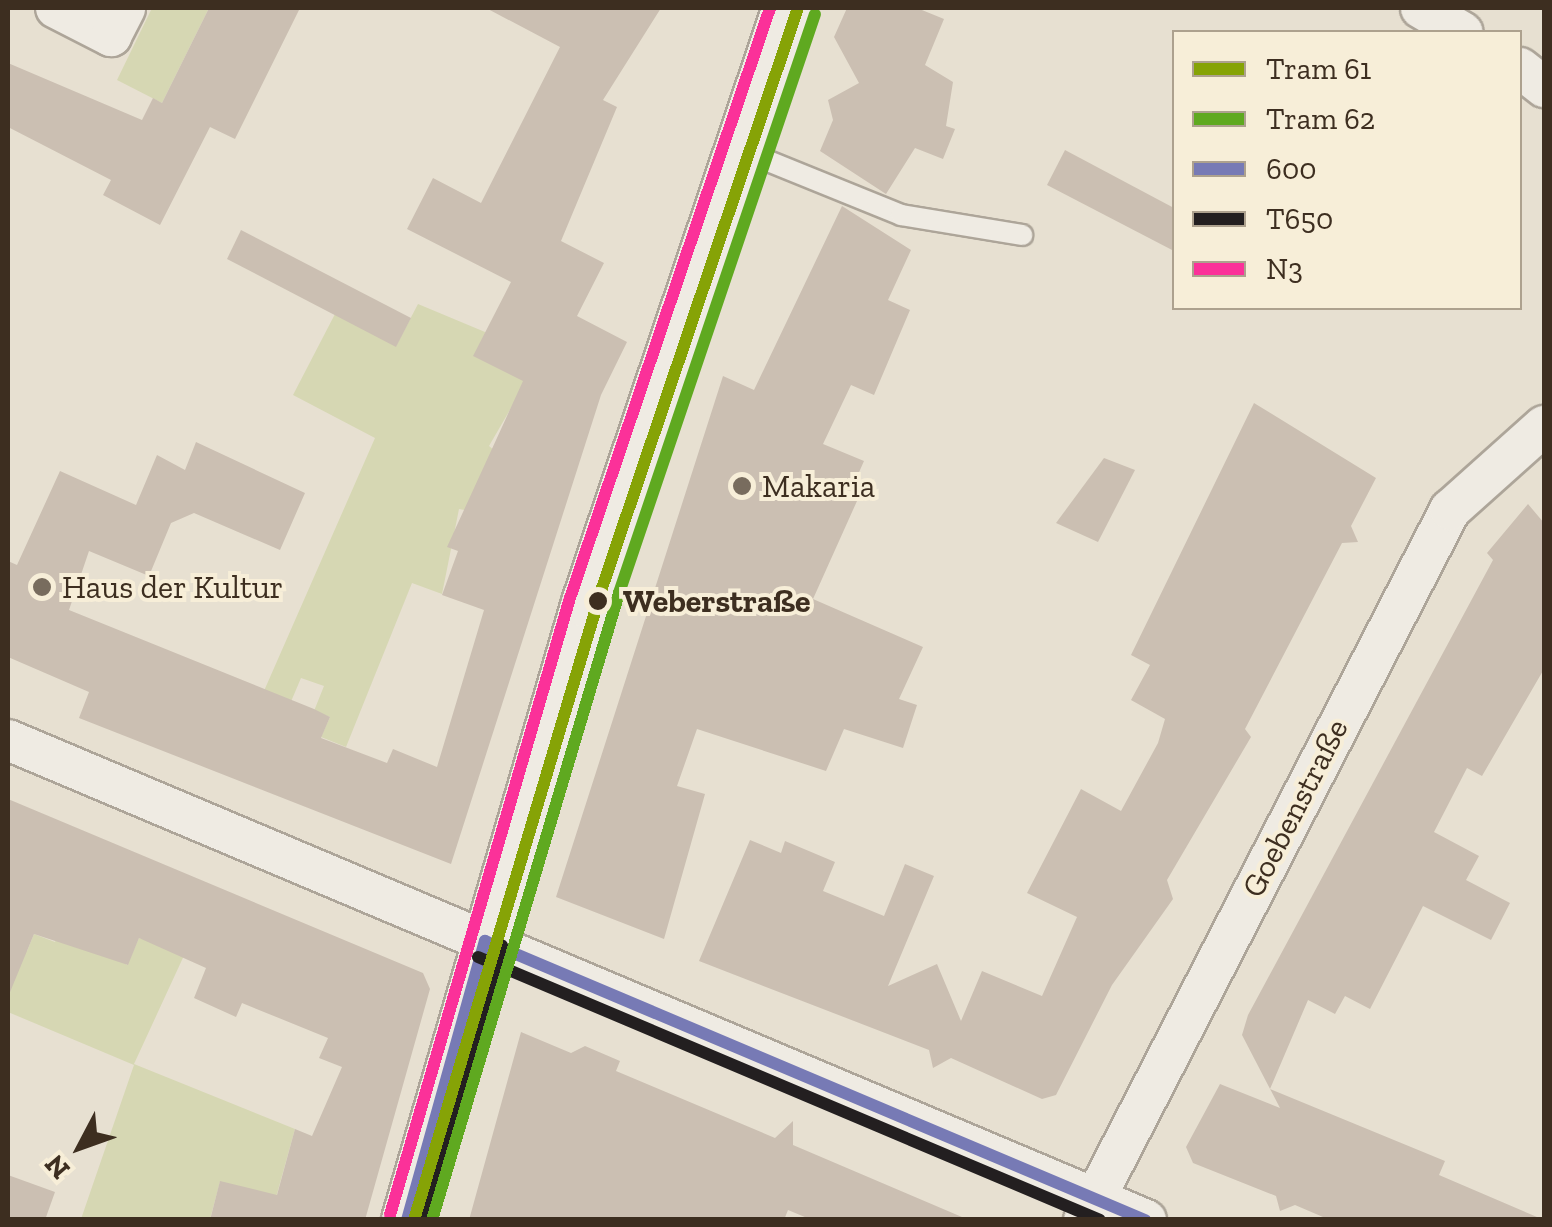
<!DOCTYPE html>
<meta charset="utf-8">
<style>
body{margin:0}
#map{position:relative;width:1552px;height:1227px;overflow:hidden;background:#e7e0d1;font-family:"Zilla Slab",serif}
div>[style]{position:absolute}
.green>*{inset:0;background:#d6d7b3}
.building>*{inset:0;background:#cbbfb2}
.roads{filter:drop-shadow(2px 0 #ada599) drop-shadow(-2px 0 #ada599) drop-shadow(0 2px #ada599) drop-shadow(0 -2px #ada599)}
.service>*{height:20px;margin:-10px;padding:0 10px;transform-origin:10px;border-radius:10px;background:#efebe3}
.minor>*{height:40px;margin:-20px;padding:0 20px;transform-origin:20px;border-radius:20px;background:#efebe3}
.tertiary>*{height:50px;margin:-25px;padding:0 25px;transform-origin:25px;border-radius:25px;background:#efebe3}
.bus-1>*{height:12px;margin:-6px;padding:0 6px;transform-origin:6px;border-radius:6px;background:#777ab5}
.bus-2>*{height:12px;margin:-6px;padding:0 6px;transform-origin:6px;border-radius:6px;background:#231f20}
.bus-3>*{height:12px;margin:-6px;padding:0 6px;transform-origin:6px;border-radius:6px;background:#fb3199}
.tram-1>*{height:12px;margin:-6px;padding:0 6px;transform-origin:6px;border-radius:6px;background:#86a306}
.tram-2>*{height:12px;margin:-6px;padding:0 6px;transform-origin:6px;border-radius:6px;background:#5fa920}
.dots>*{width:28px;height:28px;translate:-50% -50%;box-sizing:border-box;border:5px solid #f7eed8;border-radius:50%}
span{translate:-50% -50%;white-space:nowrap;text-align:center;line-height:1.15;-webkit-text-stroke:8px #f7eed8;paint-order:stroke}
.poi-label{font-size:32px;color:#3d2e20}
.left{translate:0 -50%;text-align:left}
.stop-label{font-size:32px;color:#3d2e20;font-weight:700}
.street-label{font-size:32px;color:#3d2e20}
.frame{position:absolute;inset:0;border:10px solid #3d2e20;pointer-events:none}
.legend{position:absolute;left:1172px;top:30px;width:350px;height:280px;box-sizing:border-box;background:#f7eed8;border:2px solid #ada18e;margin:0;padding:12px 18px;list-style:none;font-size:30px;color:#3d2e20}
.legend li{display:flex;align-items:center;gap:20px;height:50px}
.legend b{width:50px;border:2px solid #ada18e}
.north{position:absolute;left:30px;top:1097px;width:100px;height:100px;-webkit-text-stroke:8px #f7eed8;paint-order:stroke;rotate:229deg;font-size:28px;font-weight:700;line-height:40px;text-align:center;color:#3d2e20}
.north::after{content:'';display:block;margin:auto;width:35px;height:45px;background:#3d2e20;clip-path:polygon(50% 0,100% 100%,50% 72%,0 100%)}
</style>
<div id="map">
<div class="green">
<i style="clip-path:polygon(152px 8px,209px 8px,162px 103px,117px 80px)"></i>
<i style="clip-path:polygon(418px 304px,485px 332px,526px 382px,489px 446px,495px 451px,475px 512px,459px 509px,442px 594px,412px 583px,346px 747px,321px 737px,330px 717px,314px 711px,324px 686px,301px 678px,287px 711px,260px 700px,375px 438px,293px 395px,335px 314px,396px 346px)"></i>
<i style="clip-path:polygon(66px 915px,127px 965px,139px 938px,187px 949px,134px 1064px,295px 1129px,270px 1219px,220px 1182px,210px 1219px,81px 1219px,134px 1065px,8px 1012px,8px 943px,27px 951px,34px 934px,55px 942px)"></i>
</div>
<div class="building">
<i style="clip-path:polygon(209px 8px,300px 8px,235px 139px,210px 127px,160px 225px,103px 195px,111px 180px,8px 127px,8px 63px,142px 120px,153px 98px,162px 103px)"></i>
<i style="clip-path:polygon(486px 8px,661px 8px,603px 100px,617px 107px,561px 241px,604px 263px,577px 316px,627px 342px,601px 395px,451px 864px,79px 718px,89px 692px,8px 657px,8px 561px,17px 565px,60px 471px,136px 505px,157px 455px,185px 470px,196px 442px,305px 493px,280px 550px,194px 513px,171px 523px,149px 576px,89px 551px,69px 610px,314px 709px,330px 717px,321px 738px,387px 763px,393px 749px,437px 767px,484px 610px,442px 595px,458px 551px,447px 547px,523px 381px,473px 356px,511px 282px,407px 229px,433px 178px,481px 203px,560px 47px)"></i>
<i style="clip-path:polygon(847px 8px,917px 8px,944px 19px,925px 65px,953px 82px,946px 126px,955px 129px,943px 159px,915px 148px,886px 194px,820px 151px,833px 120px,828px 100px,859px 83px,834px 37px)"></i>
<i style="clip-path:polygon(1065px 150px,1174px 208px,1174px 251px,1047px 185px)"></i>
<i style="clip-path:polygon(842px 206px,911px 250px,888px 300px,910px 310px,874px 395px,851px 385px,823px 444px,864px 461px,848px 497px,857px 501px,813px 599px,923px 647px,899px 699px,917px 705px,903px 748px,844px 729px,826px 771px,697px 729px,677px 786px,705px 794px,664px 939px,556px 897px,723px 376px,754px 390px)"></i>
<i style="clip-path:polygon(241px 230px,411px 318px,396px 347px,227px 259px)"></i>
<i style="clip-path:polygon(1254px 403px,1376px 478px,1351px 526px,1358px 542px,1342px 543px,1245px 729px,1251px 737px,1167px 880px,1173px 899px,1112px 985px,1056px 1095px,1042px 1099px,951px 1058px,933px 1068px,929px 1050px,699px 961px,750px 840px,781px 853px,785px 841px,835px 862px,823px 891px,884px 916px,905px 864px,934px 876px,888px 986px,937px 964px,961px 1021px,982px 971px,1042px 996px,1077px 917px,1027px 893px,1081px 789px,1121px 811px,1158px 743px,1165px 719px,1131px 700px,1150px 665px,1131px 655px)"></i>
<i style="clip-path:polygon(1104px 458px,1135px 470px,1098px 542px,1056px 523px)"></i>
<i style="clip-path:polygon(1528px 504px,1544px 523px,1544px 669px,1482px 776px,1467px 768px,1434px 832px,1479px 856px,1466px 880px,1510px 903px,1491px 940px,1423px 906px,1370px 1009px,1345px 996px,1335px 1014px,1308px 1000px,1270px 1089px,1445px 1161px,1439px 1175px,1544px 1220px,1330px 1220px,1295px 1205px,1280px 1211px,1276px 1196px,1193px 1163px,1186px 1147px,1220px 1084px,1280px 1108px,1242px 1035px,1248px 1015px,1493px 560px,1487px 553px)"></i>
<i style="clip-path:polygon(8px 799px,423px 973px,430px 989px,365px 1220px,210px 1220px,220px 1181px,277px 1195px,295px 1129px,312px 1136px,342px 1067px,319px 1058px,328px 1038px,242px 1003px,236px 1017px,194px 998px,206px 968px,139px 938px,128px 965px,34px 934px,8px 997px)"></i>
<i style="clip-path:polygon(521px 1032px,571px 1053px,585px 1046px,620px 1061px,616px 1071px,775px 1138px,793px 1121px,793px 1145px,969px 1220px,812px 1220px,788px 1210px,784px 1220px,469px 1220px)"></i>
<i style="clip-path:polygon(8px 1175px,55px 1192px,45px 1220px,8px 1220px)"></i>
</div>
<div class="roads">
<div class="service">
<i style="left:741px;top:150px;width:173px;rotate:22.1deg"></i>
<i style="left:901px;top:215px;width:123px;rotate:9.4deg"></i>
</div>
<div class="minor">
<i style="left:56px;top:8px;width:62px;rotate:27deg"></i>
<i style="left:111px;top:36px;width:31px;rotate:-63deg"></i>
<i style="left:1421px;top:8px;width:48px;rotate:30.3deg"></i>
<i style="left:1520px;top:68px;width:31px;rotate:38deg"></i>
<i style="left:8px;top:740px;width:1235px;rotate:22.87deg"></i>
<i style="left:1084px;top:1220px;width:799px;rotate:-62.73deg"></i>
<i style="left:1450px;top:510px;width:126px;rotate:-41.8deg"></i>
</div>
<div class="tertiary">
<i style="left:407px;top:1220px;width:643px;rotate:-73.74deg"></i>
<i style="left:587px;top:603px;width:628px;rotate:-71.33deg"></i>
</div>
</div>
<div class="bus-1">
<i style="left:485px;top:941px;width:717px;rotate:22.92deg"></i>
<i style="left:407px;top:1220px;width:290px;rotate:-74.4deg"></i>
</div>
<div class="bus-2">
<i style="left:478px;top:957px;width:675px;rotate:22.92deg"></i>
<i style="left:425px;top:1220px;width:285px;rotate:-74.3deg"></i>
</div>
<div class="bus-3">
<i style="left:390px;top:1215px;width:643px;rotate:-73.74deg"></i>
<i style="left:570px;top:598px;width:623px;rotate:-71.27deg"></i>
</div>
<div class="tram-1">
<i style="left:414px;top:1220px;width:659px;rotate:-73.43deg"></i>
<i style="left:602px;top:588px;width:612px;rotate:-71.33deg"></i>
</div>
<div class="tram-2">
<i style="left:432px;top:1220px;width:654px;rotate:-73.39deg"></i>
<i style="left:619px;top:593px;width:611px;rotate:-71.3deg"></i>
</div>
<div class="dots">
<i style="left:742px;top:486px;background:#786c5e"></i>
<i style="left:42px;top:587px;background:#786c5e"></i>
<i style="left:598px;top:601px;background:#3d2e20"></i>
</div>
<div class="poi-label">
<span class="left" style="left:762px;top:486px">Makaria</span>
<span class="left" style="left:62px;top:587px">Haus der Kultur</span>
</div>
<div class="stop-label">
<span class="left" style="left:623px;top:601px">Weberstraße</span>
</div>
<div class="street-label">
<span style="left:1295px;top:808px;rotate:-63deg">Goebenstraße</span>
</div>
<div class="frame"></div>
<ul class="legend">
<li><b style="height:12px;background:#86a306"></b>Tram 61</li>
<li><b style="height:12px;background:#5fa920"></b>Tram 62</li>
<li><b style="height:12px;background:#777ab5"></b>600</li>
<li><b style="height:12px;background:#231f20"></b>T650</li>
<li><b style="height:12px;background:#fb3199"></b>N3</li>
</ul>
<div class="north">N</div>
</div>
